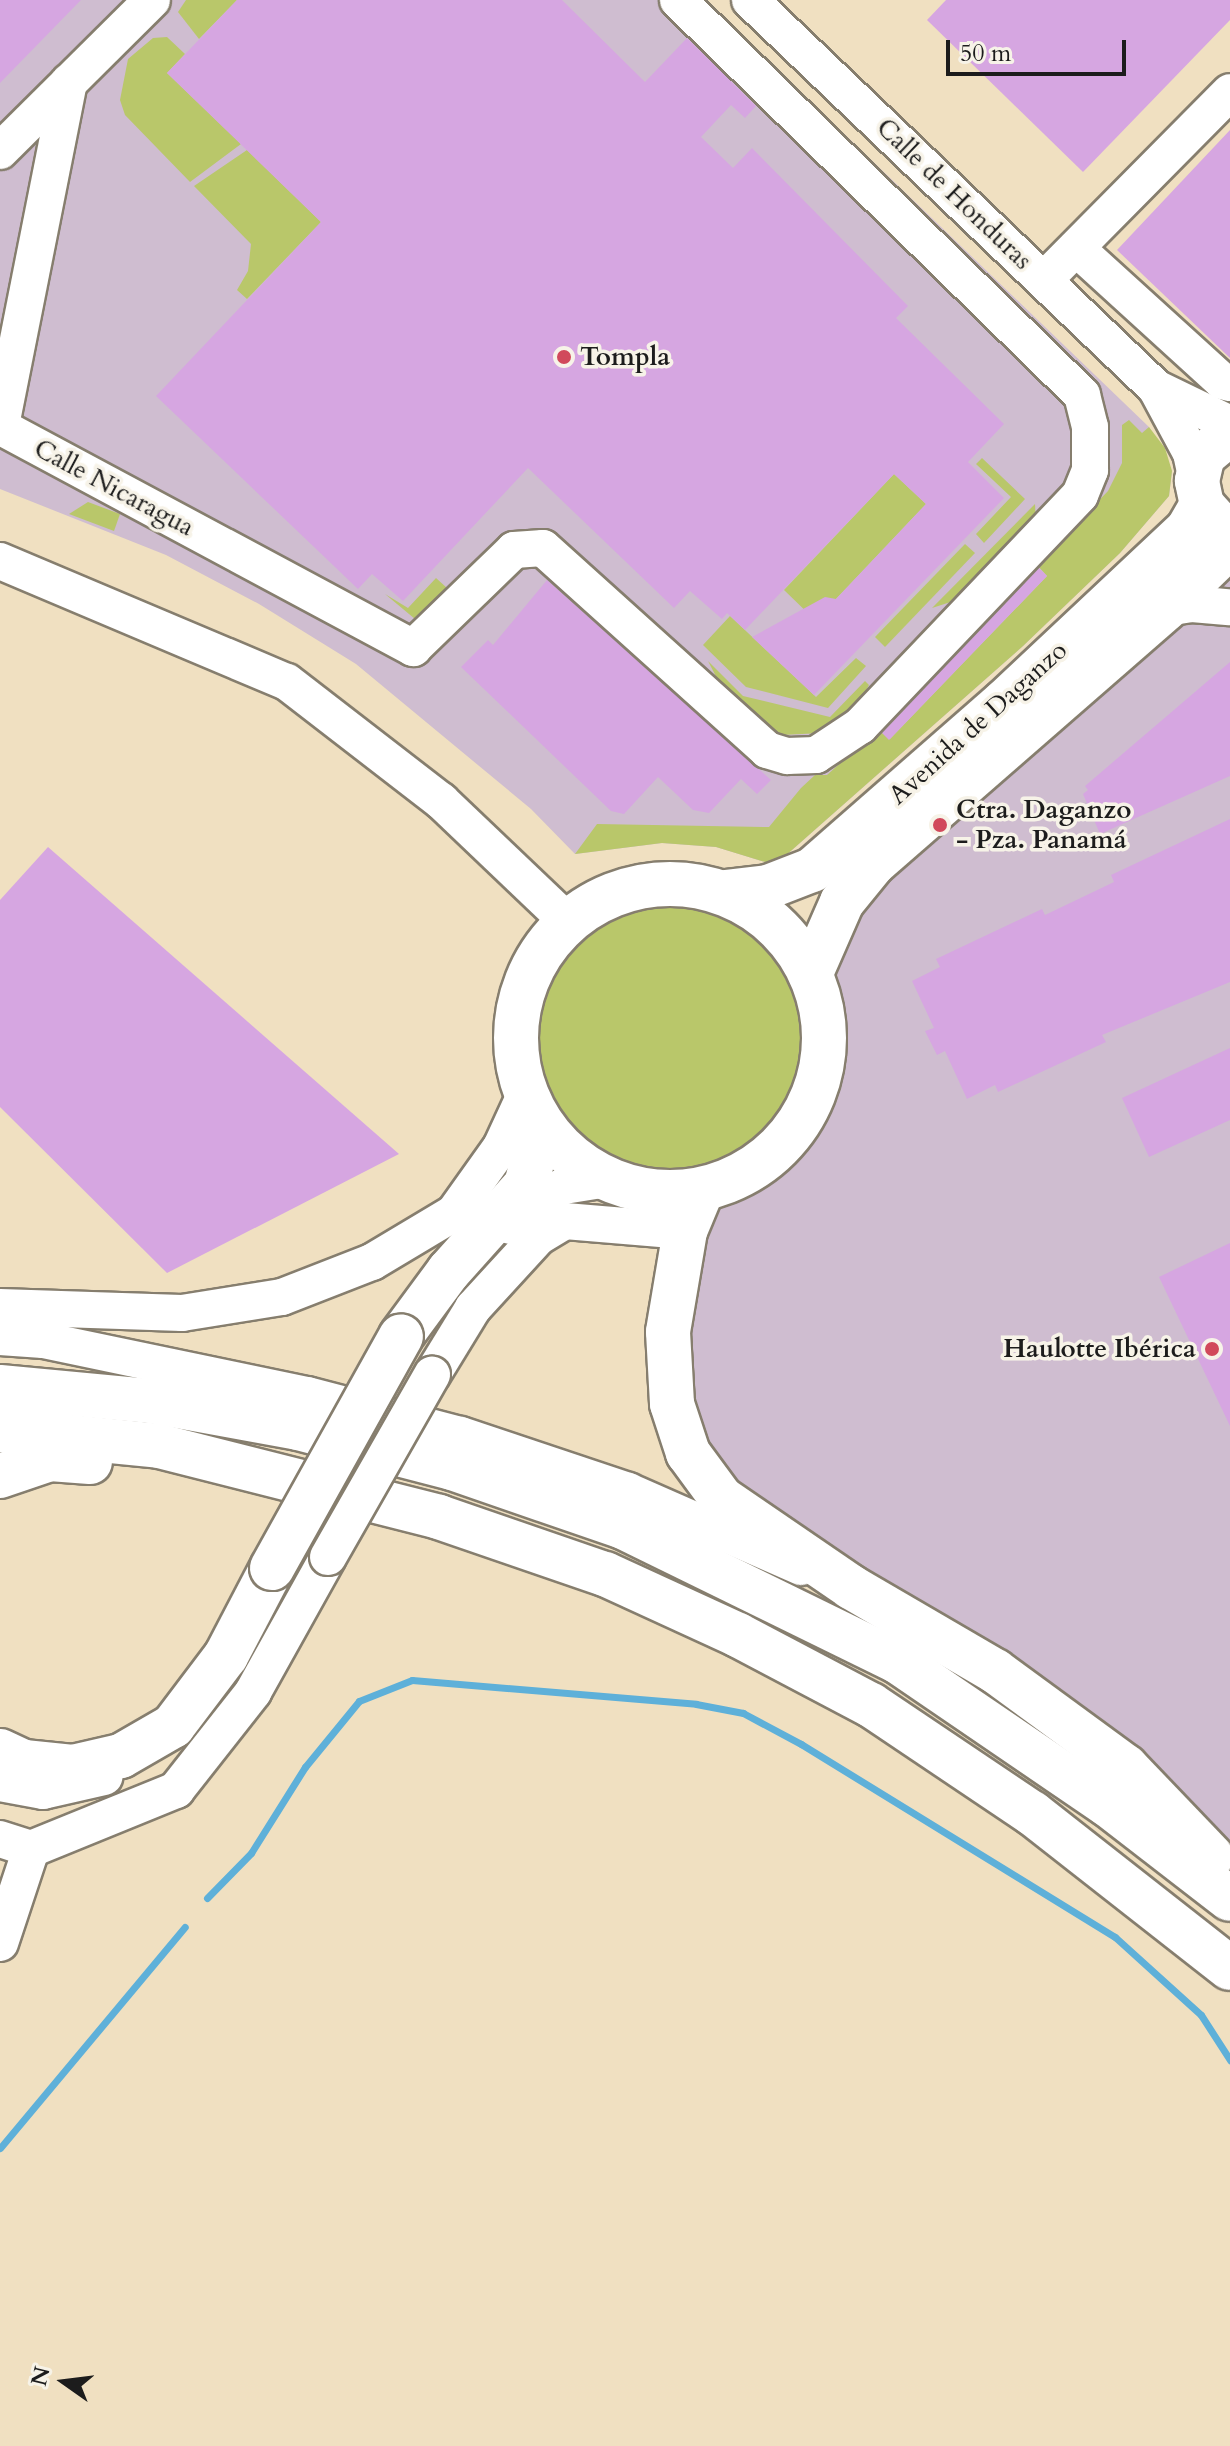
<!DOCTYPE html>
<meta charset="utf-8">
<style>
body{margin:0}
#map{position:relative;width:1230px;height:2446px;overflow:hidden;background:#f0e0c1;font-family:Cardo,serif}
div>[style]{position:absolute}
.industrial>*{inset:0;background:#cfbdd0}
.green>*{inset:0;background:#b9c76a}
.round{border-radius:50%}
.stream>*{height:7px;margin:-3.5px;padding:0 3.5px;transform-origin:3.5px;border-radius:3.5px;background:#5eb0d9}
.building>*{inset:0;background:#d6a6e1}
.roads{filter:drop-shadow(2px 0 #867e6e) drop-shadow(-2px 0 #867e6e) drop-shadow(0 2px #867e6e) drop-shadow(0 -2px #867e6e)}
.minor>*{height:36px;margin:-18px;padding:0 18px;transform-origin:18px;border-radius:18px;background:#fff}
.major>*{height:44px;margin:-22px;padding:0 22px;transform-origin:22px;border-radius:22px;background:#fff}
.major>.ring{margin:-22px;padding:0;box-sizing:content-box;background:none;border:44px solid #fff;border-radius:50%}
.highway>*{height:44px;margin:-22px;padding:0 22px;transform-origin:22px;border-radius:22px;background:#fff}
.bridges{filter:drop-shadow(2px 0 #867e6e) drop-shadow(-2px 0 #867e6e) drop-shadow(0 2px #867e6e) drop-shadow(0 -2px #867e6e)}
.minor-bridge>*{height:36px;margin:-18px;padding:0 18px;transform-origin:18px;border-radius:18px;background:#fff}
.highway-bridge>*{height:44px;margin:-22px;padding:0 22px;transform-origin:22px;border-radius:22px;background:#fff}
.dots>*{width:22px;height:22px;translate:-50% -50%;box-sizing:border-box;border:4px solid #f7f3e8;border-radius:50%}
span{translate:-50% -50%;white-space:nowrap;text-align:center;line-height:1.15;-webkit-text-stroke:7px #f7f3e8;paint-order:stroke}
.street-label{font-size:26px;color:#1c1c1c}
.poi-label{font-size:26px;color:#1c1c1c;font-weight:700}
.left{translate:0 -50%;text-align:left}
.right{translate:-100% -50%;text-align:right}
.north{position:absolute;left:24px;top:2342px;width:80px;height:80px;-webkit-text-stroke:6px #f7f3e8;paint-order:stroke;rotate:284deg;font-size:22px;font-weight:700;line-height:32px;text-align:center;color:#1c1c1c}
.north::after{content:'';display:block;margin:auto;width:28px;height:36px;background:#1c1c1c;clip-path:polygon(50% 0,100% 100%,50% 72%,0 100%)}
.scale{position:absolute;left:946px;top:40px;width:180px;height:36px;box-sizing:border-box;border:4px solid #1c1c1c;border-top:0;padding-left:10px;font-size:24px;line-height:28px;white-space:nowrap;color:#1c1c1c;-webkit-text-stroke:6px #f7f3e8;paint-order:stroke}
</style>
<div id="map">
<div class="industrial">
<i style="clip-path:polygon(0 0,705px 0,1149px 427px,1172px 471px,1169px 496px,1120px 553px,1023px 646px,775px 865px,716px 847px,662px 843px,575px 854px,531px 809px,356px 664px,259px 604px,166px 555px,0 489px)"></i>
<i style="clip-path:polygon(1230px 546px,1230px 1877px,1126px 1767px,721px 1498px,672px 1404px,702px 1190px,745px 1173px,782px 1145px,808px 1108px,823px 1064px,824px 1018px,811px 973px,842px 902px)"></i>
</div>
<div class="green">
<i style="clip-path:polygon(186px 0,237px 0,199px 39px,178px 12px)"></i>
<i style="clip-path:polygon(167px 37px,185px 54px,167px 73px,241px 144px,190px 182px,125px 115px,120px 100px,128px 59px,153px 38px)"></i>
<i style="clip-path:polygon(247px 150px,321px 222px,247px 299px,237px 290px,248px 271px,251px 244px,194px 186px)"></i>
<i style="clip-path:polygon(1129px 420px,1142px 433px,1149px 427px,1165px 448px,1172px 471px,1169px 496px,1120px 553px,1023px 646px,775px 865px,716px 847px,662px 843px,575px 854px,597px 824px,769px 827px,801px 788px,815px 775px,827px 775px,878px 729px,890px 739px,1047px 576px,1037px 565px,1108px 491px,1122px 463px,1122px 425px)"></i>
<i style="clip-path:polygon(982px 458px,1025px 499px,984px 543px,976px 534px,1011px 497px,976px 464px)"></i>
<i style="clip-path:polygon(894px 474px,926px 504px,835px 600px,819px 601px,816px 621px,784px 590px)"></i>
<i style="clip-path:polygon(88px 502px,120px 514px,114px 531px,69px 514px)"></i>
<i style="clip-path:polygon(1035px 504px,1036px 522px,963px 598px,932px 608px)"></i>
<i style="clip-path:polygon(965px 544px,975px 553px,885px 647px,875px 637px)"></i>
<i style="clip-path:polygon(436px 578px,447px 588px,415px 619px,385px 594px,408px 608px)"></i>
<i style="clip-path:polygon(730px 616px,816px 697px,856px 658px,866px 666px,828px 708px,746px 687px,703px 645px)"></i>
<i style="clip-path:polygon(708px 661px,743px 696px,830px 717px,865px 681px,869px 685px,853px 714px,822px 733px,782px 735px,762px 727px,723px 690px)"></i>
<i class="round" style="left:533px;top:898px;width:274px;height:274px"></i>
</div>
<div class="stream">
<i style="left:207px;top:1898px;width:63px;rotate:-45.6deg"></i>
<i style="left:251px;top:1853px;width:102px;rotate:-57.9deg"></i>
<i style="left:305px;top:1767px;width:85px;rotate:-50.7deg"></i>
<i style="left:359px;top:1701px;width:57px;rotate:-21.6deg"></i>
<i style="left:412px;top:1680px;width:285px;rotate:4.8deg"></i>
<i style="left:696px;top:1704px;width:48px;rotate:10.8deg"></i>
<i style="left:743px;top:1713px;width:66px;rotate:28.1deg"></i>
<i style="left:801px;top:1744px;width:369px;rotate:31.6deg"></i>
<i style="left:1115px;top:1937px;width:116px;rotate:42.2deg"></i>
<i style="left:1201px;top:2015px;width:54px;rotate:57.2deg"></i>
<i style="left:0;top:2148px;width:288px;rotate:-50.1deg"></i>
</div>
<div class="building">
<i style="clip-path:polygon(0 0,81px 0,0 83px)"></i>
<i style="clip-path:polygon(237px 0,562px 0,645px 82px,687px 38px,756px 106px,745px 118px,731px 105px,701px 137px,733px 168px,752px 148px,908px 306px,896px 318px,1004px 424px,968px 462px,1004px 498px,814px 695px,752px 637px,825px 597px,836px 599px,926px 504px,894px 474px,745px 630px,727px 613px,722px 619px,690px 591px,674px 608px,528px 468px,403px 601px,372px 574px,358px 589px,156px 396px,321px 222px,167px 73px)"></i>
<i style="clip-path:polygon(946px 0,1230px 0,1230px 20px,1083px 172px,927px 20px)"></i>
<i style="clip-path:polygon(1230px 130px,1230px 358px,1117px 250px)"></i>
<i style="clip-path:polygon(1039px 568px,1047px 576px,889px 740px,882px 733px)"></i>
<i style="clip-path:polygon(547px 580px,771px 780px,757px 794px,741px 779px,709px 813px,693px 810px,658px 777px,624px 814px,611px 811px,461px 667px,488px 640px,493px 645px)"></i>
<i style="clip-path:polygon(1230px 662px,1230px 776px,1100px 834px,1083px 794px,1088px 790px,1085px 786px)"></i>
<i style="clip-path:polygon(1230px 819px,1230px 982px,1102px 1035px,1106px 1042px,998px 1092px,995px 1085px,967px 1099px,945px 1051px,937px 1055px,925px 1031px,934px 1028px,912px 981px,940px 967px,936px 959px,1042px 909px,1045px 915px,1114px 882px,1111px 875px)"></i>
<i style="clip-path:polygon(48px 847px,399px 1154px,167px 1273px,0 1107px,0 900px)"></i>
<i style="clip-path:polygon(1230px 1048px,1230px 1120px,1149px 1157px,1122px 1098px)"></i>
<i style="clip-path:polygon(1230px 1243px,1230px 1426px,1159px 1277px)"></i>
</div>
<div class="roads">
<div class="minor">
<i style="left:750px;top:0;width:562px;rotate:43.7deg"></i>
<i style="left:1156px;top:388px;width:82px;rotate:25.9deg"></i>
<i style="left:69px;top:82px;width:352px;rotate:101.2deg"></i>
<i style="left:1px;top:427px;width:468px;rotate:28.2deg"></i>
<i style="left:413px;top:648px;width:141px;rotate:-44.1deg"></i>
<i style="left:514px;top:550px;width:29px;rotate:-4deg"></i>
<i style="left:543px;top:548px;width:302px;rotate:42deg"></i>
<i style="left:767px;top:750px;width:21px;rotate:17deg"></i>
<i style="left:787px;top:756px;width:29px;rotate:-2deg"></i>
<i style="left:816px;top:755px;width:53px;rotate:-33.4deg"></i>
<i style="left:860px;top:726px;width:319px;rotate:-46.4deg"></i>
<i style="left:1080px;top:495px;width:27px;rotate:-68deg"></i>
<i style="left:1090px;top:470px;width:43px;rotate:-90deg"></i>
<i style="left:1090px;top:427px;width:33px;rotate:-104deg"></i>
<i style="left:1082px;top:395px;width:565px;rotate:-135.65deg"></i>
<i style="left:0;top:151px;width:214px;rotate:-44.8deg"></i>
<i style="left:1076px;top:248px;width:197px;rotate:42.3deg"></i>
<i style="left:1222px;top:381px;width:8px;rotate:14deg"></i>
<i style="left:1044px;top:280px;width:264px;rotate:-45.3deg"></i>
<i style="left:1156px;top:388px;width:74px;rotate:61.7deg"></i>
<i style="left:1191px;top:453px;width:29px;rotate:78deg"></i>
<i style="left:0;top:561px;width:311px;rotate:22.9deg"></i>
<i style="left:287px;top:682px;width:195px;rotate:37.7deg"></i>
<i style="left:441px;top:801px;width:175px;rotate:43.6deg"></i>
<i style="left:1166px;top:608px;width:26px;rotate:-9deg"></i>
<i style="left:1192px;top:604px;width:38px;rotate:5deg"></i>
<i style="left:510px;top:1226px;width:34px;rotate:-47deg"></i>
<i style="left:533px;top:1201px;width:34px;rotate:-26deg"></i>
<i style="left:564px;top:1186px;width:44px;rotate:-9.2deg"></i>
<i style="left:0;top:1307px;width:182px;rotate:1.9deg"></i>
<i style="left:182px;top:1313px;width:101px;rotate:-9.1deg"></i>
<i style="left:282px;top:1297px;width:97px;rotate:-21.3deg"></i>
<i style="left:372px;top:1262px;width:96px;rotate:-30.9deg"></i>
<i style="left:454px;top:1213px;width:81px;rotate:-54.5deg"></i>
<i style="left:501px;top:1147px;width:60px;rotate:-65.2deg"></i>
<i style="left:0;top:1337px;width:43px;rotate:4deg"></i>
<i style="left:43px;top:1340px;width:270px;rotate:11.8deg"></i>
<i style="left:307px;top:1395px;width:159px;rotate:14.6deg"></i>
<i style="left:461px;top:1435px;width:176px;rotate:18.5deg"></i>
<i style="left:628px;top:1491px;width:189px;rotate:23.7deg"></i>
<i style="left:432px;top:1375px;width:79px;rotate:-58.5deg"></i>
<i style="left:473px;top:1308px;width:96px;rotate:-47.5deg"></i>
<i style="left:538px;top:1237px;width:31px;rotate:-31deg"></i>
<i style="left:565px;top:1221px;width:120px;rotate:4.8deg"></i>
<i style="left:0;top:1783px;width:44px;rotate:10.5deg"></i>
<i style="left:43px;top:1791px;width:63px;rotate:-12.9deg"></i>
<i style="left:0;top:1839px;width:33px;rotate:18deg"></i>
<i style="left:0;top:1943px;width:99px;rotate:-71.7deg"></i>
<i style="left:31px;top:1849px;width:157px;rotate:-22.1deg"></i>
<i style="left:176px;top:1790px;width:125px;rotate:-51.8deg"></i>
<i style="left:253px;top:1692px;width:154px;rotate:-60.9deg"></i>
</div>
<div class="major">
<i style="left:1220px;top:525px;width:27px;rotate:-132deg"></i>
<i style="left:1202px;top:505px;width:25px;rotate:-102deg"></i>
<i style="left:1197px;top:481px;width:26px;rotate:-77deg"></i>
<i style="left:1203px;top:456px;width:35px;rotate:-40deg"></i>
<i class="ring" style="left:516px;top:884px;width:264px;height:264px"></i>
<i style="left:725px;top:892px;width:43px;rotate:-6.6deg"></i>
<i style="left:768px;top:887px;width:47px;rotate:-21.1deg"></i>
<i style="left:812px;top:870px;width:255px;rotate:-41.2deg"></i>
<i style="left:1004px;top:702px;width:253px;rotate:-43.2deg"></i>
<i style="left:1188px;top:529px;width:28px;rotate:-60deg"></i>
<i style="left:811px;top:973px;width:77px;rotate:-66.4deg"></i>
<i style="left:842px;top:902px;width:49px;rotate:-50.8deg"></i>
<i style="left:873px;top:864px;width:389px;rotate:-41.1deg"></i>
<i style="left:1166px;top:608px;width:89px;rotate:-44.1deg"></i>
</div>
<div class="highway">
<i style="left:702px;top:1190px;width:44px;rotate:112.5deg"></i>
<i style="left:685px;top:1231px;width:102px;rotate:99.6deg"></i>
<i style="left:668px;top:1332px;width:72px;rotate:86.8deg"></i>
<i style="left:672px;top:1404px;width:52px;rotate:71.9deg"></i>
<i style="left:688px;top:1453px;width:56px;rotate:53.7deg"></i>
<i style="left:721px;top:1498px;width:158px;rotate:34.4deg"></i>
<i style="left:851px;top:1587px;width:167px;rotate:30.3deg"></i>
<i style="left:995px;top:1671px;width:162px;rotate:36.2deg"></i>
<i style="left:1126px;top:1767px;width:124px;rotate:46.3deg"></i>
<i style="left:401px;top:1336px;width:81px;rotate:-53.6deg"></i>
<i style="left:449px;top:1271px;width:115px;rotate:-48.2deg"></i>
<i style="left:526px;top:1185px;width:62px;rotate:-75.1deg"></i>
<i style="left:0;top:1387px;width:152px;rotate:5.3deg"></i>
<i style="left:151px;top:1401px;width:149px;rotate:10.4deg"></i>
<i style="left:298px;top:1428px;width:159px;rotate:14.6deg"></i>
<i style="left:452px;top:1468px;width:181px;rotate:19deg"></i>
<i style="left:623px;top:1527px;width:305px;rotate:26.1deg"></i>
<i style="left:897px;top:1661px;width:254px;rotate:34.3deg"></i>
<i style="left:1107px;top:1804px;width:155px;rotate:37.7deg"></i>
<i style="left:0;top:1430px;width:160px;rotate:5.7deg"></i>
<i style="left:159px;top:1446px;width:289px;rotate:14.2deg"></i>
<i style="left:439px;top:1517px;width:176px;rotate:19deg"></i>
<i style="left:605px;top:1574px;width:146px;rotate:24.6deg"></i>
<i style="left:738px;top:1635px;width:150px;rotate:27.8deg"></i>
<i style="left:871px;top:1705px;width:194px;rotate:33.9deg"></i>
<i style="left:1032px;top:1813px;width:251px;rotate:38.1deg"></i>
<i style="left:0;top:1476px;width:53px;rotate:-18.8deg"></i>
<i style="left:50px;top:1459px;width:40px;rotate:4.3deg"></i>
<i style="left:0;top:1751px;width:26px;rotate:25deg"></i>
<i style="left:24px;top:1762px;width:49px;rotate:5.8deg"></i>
<i style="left:73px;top:1767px;width:49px;rotate:-12.9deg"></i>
<i style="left:121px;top:1756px;width:60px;rotate:-30deg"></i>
<i style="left:173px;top:1726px;width:88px;rotate:-52.9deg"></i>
<i style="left:226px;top:1656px;width:99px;rotate:-62.4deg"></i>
</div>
</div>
<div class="bridges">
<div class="minor-bridge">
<i style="left:328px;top:1557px;width:210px;rotate:-60.3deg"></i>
</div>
<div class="highway-bridge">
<i style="left:272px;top:1568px;width:265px;rotate:-60.9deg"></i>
</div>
</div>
<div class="dots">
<i style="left:564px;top:357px;background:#d1495b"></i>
<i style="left:940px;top:825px;background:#d1495b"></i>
<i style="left:1212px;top:1349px;background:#d1495b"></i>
</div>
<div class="street-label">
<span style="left:954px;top:194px;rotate:44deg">Calle de Honduras</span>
<span style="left:114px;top:488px;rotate:28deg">Calle Nicaragua</span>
<span style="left:978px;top:723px;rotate:-42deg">Avenida de Daganzo</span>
</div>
<div class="poi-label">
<span class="left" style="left:580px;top:357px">Tompla</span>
<span class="left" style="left:956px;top:825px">Ctra. Daganzo<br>- Pza. Panamá</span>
<span class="right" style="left:1196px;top:1349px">Haulotte Ibérica</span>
</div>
<div class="north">N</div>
<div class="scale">50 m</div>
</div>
